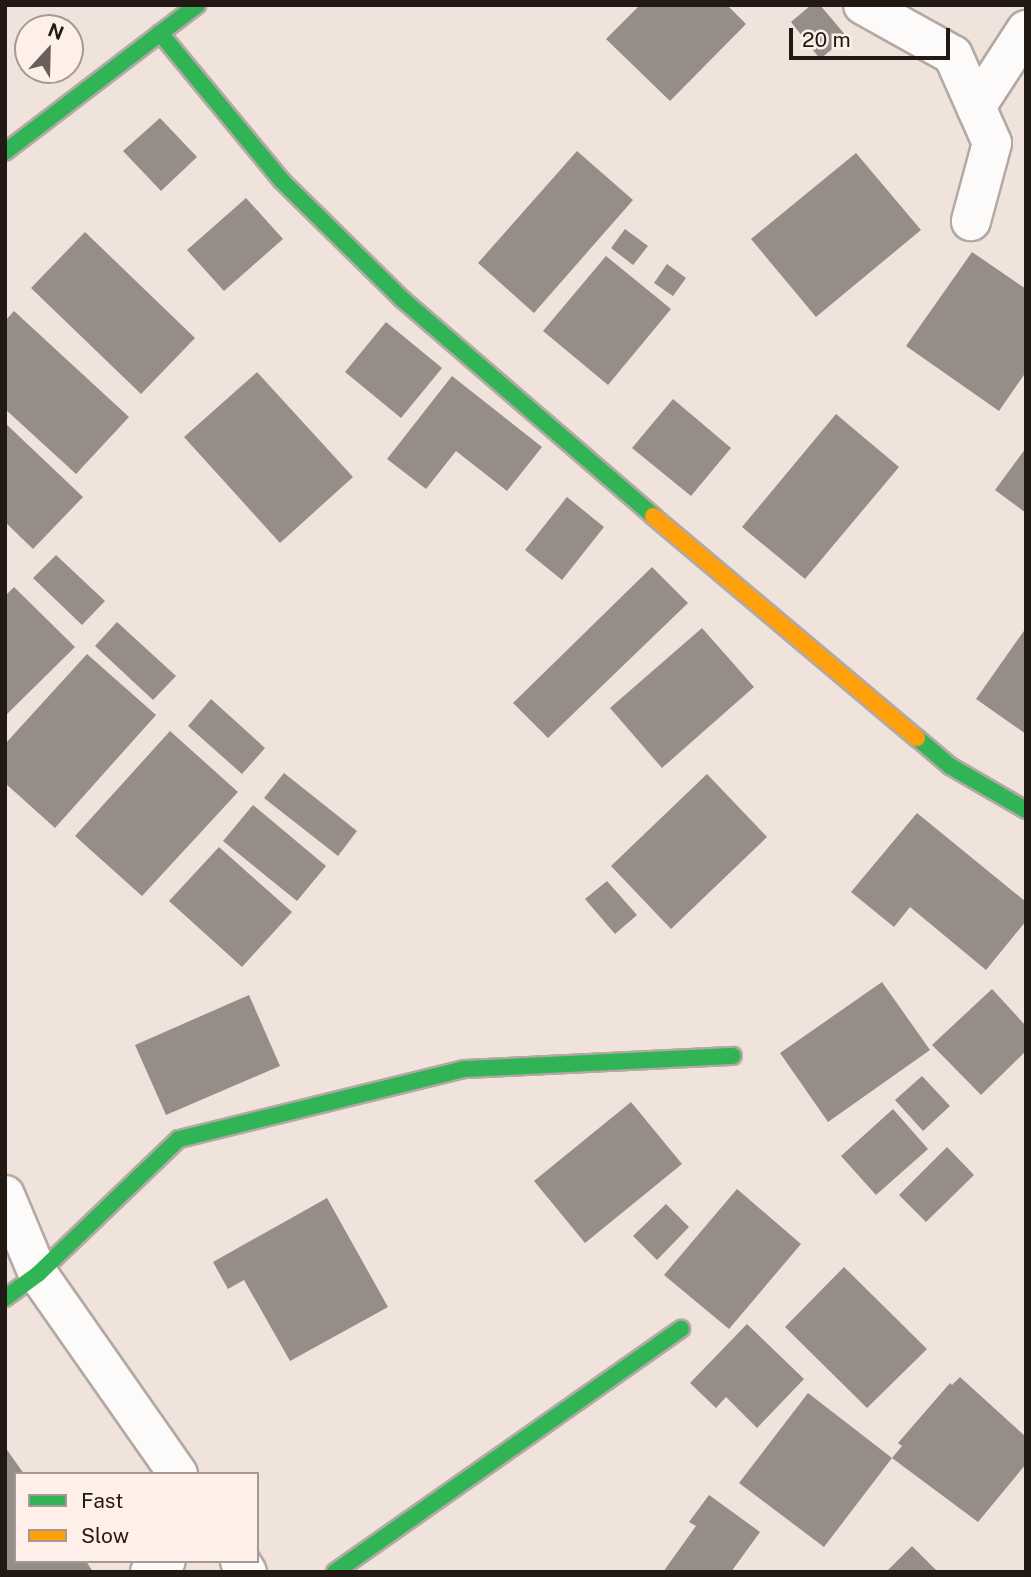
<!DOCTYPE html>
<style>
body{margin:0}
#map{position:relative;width:1031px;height:1577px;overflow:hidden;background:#f0e3dc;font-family:"Public Sans",sans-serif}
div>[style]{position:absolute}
.building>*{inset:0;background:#968d88}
.roads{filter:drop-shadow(2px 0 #b3a9a4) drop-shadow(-2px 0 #b3a9a4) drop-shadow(0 2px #b3a9a4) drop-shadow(0 -2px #b3a9a4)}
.street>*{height:38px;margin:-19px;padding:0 19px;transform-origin:19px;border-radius:19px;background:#fdfbfa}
.fast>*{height:16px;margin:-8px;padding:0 8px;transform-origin:8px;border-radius:8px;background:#30b455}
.slow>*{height:16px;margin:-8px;padding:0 8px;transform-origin:8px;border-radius:8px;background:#ff9f0a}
span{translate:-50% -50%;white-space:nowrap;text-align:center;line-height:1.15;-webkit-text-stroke:7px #feefe8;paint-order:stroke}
.frame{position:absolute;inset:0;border:7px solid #221915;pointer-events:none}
.legend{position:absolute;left:14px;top:1472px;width:245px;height:91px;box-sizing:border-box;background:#feefe8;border:2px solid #a69994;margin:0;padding:9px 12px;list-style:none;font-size:21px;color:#221915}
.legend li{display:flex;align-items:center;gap:14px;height:35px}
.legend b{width:35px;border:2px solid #a69994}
.north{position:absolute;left:14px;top:14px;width:70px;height:70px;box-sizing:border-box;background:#feefe8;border:2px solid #a69994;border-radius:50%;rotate:22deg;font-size:19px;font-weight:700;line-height:28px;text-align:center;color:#221915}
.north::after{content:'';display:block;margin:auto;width:24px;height:32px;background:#6a605b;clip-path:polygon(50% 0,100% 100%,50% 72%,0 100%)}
.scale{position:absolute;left:789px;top:28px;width:161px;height:32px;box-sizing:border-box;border:4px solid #221915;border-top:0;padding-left:9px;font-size:21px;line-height:24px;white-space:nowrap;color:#221915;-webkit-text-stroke:5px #feefe8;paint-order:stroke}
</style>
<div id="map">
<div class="building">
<i style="clip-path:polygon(640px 5px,727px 5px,746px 24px,670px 101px,606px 39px)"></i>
<i style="clip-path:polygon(811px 5px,820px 5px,847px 37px,820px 59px,791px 22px)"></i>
<i style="clip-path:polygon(160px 118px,197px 157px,161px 191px,123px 151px)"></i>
<i style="clip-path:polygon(577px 151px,633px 200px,534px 313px,478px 263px)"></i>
<i style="clip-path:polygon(856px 153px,921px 230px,816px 317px,751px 239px)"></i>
<i style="clip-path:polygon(246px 198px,283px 239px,224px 291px,187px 250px)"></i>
<i style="clip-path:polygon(625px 229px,648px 246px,633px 265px,611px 248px)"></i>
<i style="clip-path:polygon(85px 232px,195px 338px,141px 394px,31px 288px)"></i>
<i style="clip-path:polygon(972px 252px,1026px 289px,1026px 372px,999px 411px,906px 346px)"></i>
<i style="clip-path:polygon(606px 256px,671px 309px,608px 385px,543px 331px)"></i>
<i style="clip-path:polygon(667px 264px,686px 278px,673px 296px,654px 283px)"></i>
<i style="clip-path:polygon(14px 311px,129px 417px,76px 474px,5px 409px,5px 321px)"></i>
<i style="clip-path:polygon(386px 322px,442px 368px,401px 418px,345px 372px)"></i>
<i style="clip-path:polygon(257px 372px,353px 477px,280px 543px,184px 437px)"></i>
<i style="clip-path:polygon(452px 376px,542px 447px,507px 491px,456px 451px,426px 489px,387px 459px)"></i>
<i style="clip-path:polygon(673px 399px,731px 448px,691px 496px,632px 448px)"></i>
<i style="clip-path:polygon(836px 414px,899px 467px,805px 579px,742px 527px)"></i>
<i style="clip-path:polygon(5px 423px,83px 497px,33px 549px,5px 522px)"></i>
<i style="clip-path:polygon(1026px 448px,1026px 513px,995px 490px)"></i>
<i style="clip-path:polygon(567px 497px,604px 527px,562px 580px,525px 550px)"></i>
<i style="clip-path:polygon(56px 555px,105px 601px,82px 625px,33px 578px)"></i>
<i style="clip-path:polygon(652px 567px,688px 603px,548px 738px,513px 703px)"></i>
<i style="clip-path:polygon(14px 587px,75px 647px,5px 716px,5px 596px)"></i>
<i style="clip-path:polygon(117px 622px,176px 676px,153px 700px,95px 646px)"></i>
<i style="clip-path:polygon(702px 628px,754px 687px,662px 768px,610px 708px)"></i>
<i style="clip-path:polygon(1026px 628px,1026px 734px,976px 699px)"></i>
<i style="clip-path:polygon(87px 654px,156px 715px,55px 828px,5px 783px,5px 744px)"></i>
<i style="clip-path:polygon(211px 699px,265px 748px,242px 774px,188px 726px)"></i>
<i style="clip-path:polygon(170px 731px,238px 792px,142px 896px,75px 836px)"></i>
<i style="clip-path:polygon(284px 773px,357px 831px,338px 856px,264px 798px)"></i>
<i style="clip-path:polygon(707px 774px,767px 837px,671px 929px,611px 866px)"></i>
<i style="clip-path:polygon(253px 805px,326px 866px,297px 901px,223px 841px)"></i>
<i style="clip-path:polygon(917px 813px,1026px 902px,1026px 921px,986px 970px,910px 907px,894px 927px,851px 892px)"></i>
<i style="clip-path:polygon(219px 847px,292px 912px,242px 967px,169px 901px)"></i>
<i style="clip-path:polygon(607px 881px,637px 915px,615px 934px,585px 899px)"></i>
<i style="clip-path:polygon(882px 982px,930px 1050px,828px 1122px,780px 1053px)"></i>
<i style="clip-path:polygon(992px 989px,1026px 1026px,1026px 1051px,981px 1095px,932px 1045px)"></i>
<i style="clip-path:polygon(249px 995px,280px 1066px,166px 1115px,135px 1045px)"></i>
<i style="clip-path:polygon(922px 1076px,950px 1106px,923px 1131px,895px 1100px)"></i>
<i style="clip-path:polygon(631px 1102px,682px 1164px,585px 1243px,534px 1181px)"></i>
<i style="clip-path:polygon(893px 1109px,928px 1149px,876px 1195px,841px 1156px)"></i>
<i style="clip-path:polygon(947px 1147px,974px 1175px,926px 1222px,899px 1195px)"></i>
<i style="clip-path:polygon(737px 1189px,801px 1244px,729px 1329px,664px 1275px)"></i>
<i style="clip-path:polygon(327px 1198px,388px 1307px,290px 1361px,244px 1280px,228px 1289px,213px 1262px)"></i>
<i style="clip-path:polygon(666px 1204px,689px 1227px,657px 1260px,633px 1236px)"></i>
<i style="clip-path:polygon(844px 1267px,927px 1349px,867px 1408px,785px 1327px)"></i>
<i style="clip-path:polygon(747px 1324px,804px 1379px,757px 1428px,726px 1397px,716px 1408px,690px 1383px)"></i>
<i style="clip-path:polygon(960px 1377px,1026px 1437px,1026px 1464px,978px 1522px,892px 1458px,902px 1446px,898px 1443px,950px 1383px,952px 1385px)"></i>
<i style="clip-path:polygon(808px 1393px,892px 1458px,824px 1547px,739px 1483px)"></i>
<i style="clip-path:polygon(5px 1447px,24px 1474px,16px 1474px,16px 1561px,86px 1561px,93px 1572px,5px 1572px)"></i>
<i style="clip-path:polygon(709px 1495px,760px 1532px,731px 1572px,663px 1572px,696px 1526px,689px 1522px)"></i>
<i style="clip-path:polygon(912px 1546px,938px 1572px,886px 1572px)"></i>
</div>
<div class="roads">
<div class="street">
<i style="left:863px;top:5px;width:103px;rotate:29.1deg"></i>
<i style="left:953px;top:55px;width:96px;rotate:66.1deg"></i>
<i style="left:992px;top:143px;width:81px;rotate:105.1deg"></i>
<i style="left:976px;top:107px;width:92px;rotate:-57deg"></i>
<i style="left:5px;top:1195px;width:86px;rotate:67.3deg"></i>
<i style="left:38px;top:1274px;width:244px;rotate:55deg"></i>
<i style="left:240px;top:1561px;width:13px;rotate:58deg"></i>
<i style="left:150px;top:1572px;width:19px;rotate:-35deg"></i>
</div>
<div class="fast">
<i style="left:160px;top:33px;width:192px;rotate:50.5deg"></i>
<i style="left:282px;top:181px;width:168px;rotate:44.5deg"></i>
<i style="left:402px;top:299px;width:332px;rotate:40.8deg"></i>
<i style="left:5px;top:152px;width:242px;rotate:-37.4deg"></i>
<i style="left:917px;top:738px;width:43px;rotate:40.3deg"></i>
<i style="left:950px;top:766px;width:88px;rotate:30.1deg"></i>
<i style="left:5px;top:1298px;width:41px;rotate:-36deg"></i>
<i style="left:38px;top:1274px;width:195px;rotate:-43.8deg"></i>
<i style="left:179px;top:1139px;width:293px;rotate:-13.8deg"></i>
<i style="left:464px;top:1069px;width:269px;rotate:-2.8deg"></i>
<i style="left:335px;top:1572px;width:423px;rotate:-35.1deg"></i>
</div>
<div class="slow">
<i style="left:653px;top:516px;width:345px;rotate:40.1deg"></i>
</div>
</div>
<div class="frame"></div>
<ul class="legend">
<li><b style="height:9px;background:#30b455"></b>Fast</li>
<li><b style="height:9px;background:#ff9f0a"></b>Slow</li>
</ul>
<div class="north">N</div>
<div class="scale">20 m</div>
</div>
